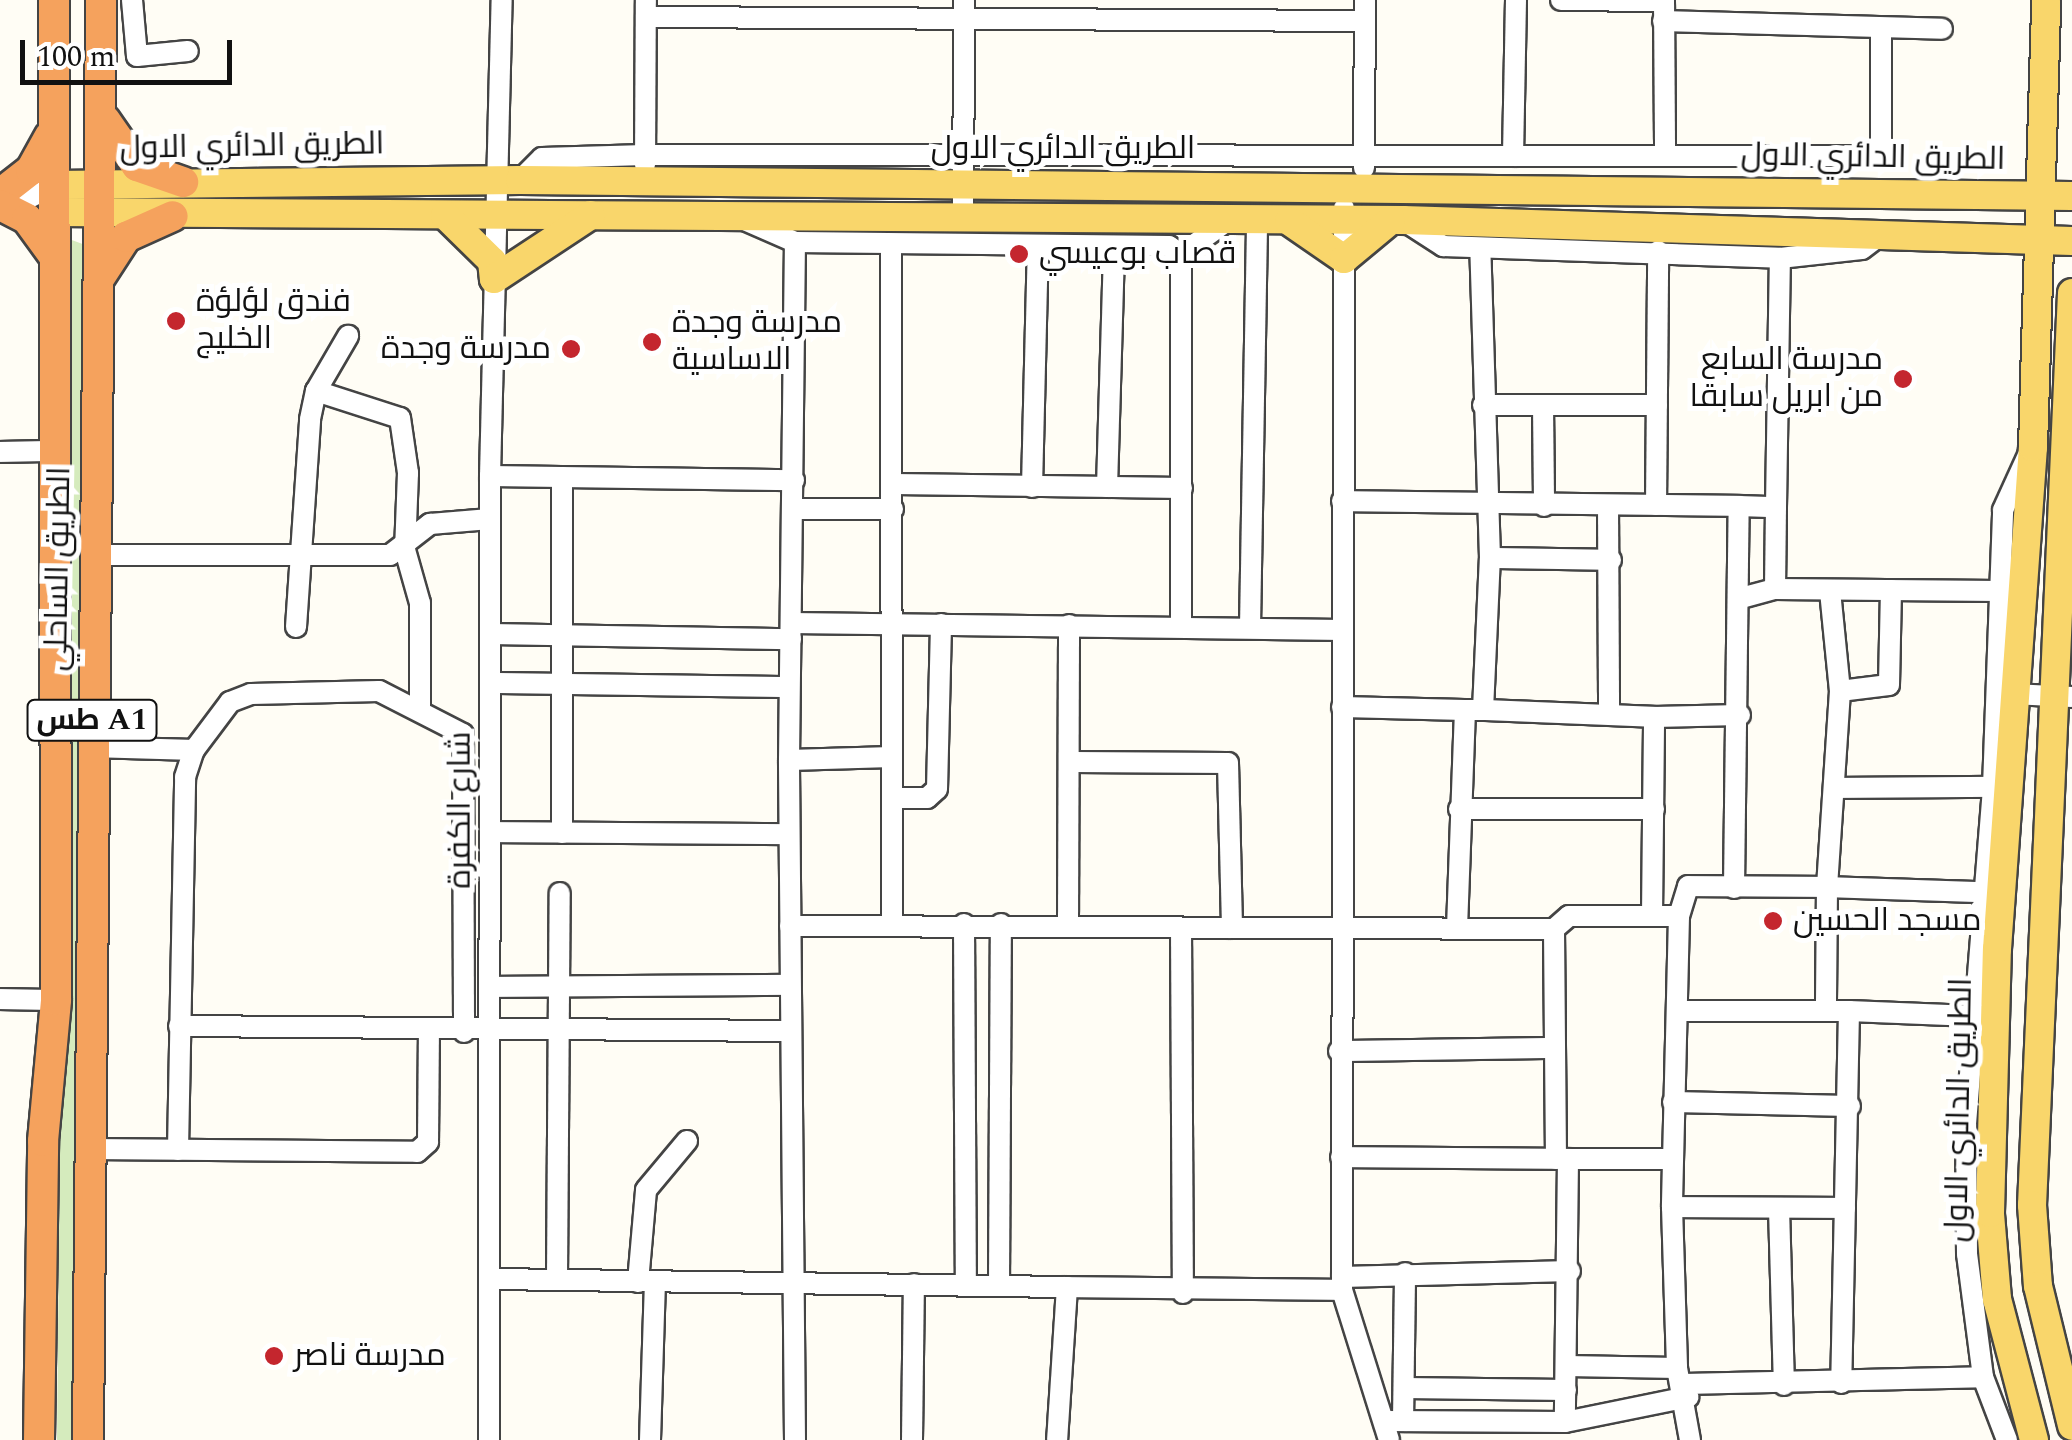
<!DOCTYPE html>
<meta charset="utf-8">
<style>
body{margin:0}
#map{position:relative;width:2072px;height:1440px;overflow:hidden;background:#fffdf5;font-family:Spectral,Cairo,serif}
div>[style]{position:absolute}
.green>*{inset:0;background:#d5ebbd}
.roads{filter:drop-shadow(2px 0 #444) drop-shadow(-2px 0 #444) drop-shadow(0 2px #444) drop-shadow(0 -2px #444)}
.minor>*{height:20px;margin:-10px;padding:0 10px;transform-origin:10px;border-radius:10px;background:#fff}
.major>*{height:28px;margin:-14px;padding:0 14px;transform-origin:14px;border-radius:14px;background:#f9d66b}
.highway>*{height:30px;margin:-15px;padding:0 15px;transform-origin:15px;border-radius:15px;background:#f5a25d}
.dots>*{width:28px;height:28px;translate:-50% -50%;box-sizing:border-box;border:5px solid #fff;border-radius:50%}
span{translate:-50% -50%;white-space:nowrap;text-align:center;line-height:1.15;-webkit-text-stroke:10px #fff;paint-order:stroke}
.shield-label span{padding:2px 8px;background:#fff;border:2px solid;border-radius:8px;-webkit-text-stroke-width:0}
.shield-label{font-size:30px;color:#111;font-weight:700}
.street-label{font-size:32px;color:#111}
.poi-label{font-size:32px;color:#111}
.left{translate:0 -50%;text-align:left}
.right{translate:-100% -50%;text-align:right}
.scale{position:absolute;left:20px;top:40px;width:212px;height:45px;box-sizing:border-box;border:5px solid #111;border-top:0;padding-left:12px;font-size:30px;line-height:35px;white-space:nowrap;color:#111;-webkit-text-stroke:8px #fff;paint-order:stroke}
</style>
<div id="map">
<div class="green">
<i style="clip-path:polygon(69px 239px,88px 246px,79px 1440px,57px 1440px)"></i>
</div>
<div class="roads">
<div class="minor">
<i style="left:132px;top:0;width:56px;rotate:84.9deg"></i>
<i style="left:137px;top:56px;width:51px;rotate:-5.6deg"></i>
<i style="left:1561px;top:0;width:103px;rotate:0.6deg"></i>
<i style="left:1664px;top:0;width:156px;rotate:89.6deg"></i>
<i style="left:648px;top:17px;width:716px;rotate:0.32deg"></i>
<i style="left:1663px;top:21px;width:279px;rotate:1.6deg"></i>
<i style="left:1513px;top:156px;width:156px;rotate:-88.9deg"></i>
<i style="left:645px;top:165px;width:165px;rotate:-89.7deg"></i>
<i style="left:1364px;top:168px;width:168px;rotate:-89.7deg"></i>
<i style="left:520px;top:180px;width:31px;rotate:-45deg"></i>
<i style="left:542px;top:158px;width:103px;rotate:-1.7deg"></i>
<i style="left:645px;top:155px;width:1228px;rotate:0.05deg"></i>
<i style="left:1873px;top:156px;width:11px;rotate:-45deg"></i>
<i style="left:1881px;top:148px;width:120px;rotate:-90deg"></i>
<i style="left:23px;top:201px;width:35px;rotate:-27deg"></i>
<i style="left:963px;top:217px;width:217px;rotate:-89.7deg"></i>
<i style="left:740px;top:218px;width:60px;rotate:23.6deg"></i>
<i style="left:795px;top:242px;width:374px;rotate:0.6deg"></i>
<i style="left:1169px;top:246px;width:14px;rotate:34deg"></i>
<i style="left:1181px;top:254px;width:372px;rotate:90deg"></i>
<i style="left:1403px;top:220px;width:48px;rotate:33deg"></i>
<i style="left:1443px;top:246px;width:337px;rotate:2deg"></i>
<i style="left:1780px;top:258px;width:82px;rotate:-6.3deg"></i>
<i style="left:1862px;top:249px;width:26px;rotate:-37deg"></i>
<i style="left:891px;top:245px;width:679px;rotate:89.92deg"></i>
<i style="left:1181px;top:254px;width:60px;rotate:-35.5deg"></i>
<i style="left:316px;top:391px;width:88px;rotate:17.8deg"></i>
<i style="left:400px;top:418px;width:56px;rotate:81.7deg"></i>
<i style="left:408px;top:473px;width:77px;rotate:92.2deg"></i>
<i style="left:405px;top:550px;width:55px;rotate:74.2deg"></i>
<i style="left:420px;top:603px;width:105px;rotate:90deg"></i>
<i style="left:1483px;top:405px;width:174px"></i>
<i style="left:1543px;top:405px;width:101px;rotate:89.4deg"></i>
<i style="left:0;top:452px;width:50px;rotate:-1.1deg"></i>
<i style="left:490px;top:476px;width:304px;rotate:0.8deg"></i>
<i style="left:894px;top:484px;width:288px;rotate:0.8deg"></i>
<i style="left:1032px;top:487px;width:240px;rotate:-88.6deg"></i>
<i style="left:1107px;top:487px;width:241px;rotate:-88.3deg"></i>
<i style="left:1342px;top:501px;width:397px;rotate:0.7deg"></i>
<i style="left:1656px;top:505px;width:254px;rotate:-89.5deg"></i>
<i style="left:1608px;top:506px;width:205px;rotate:89.7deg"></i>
<i style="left:794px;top:509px;width:99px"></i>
<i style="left:95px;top:555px;width:295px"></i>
<i style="left:390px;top:555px;width:51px;rotate:-37.8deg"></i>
<i style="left:430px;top:524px;width:60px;rotate:-4.8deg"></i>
<i style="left:1490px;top:558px;width:121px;rotate:0.9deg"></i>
<i style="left:1775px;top:589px;width:224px;rotate:0.5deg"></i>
<i style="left:1830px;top:591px;width:100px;rotate:84.3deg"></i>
<i style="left:1840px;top:691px;width:196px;rotate:93.8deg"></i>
<i style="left:1827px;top:887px;width:154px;rotate:1.9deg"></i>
<i style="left:1741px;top:598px;width:35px;rotate:-15deg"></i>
<i style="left:1775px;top:589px;width:82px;rotate:-89.3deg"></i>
<i style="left:791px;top:623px;width:552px;rotate:0.73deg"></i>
<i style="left:296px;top:627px;width:208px;rotate:-86.1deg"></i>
<i style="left:310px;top:419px;width:29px;rotate:-78deg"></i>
<i style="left:316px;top:391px;width:64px;rotate:-59.8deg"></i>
<i style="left:1250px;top:627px;width:408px;rotate:-89deg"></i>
<i style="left:491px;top:634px;width:300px;rotate:1deg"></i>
<i style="left:491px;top:683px;width:298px;rotate:0.8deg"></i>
<i style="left:1840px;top:691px;width:49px;rotate:-7deg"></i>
<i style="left:1889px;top:685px;width:95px;rotate:-88.8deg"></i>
<i style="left:2013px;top:694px;width:59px;rotate:2.9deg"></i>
<i style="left:1342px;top:707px;width:123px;rotate:1.4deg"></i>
<i style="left:1465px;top:710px;width:219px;rotate:92.1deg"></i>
<i style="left:1465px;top:710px;width:18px"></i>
<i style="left:1483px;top:710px;width:152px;rotate:-87.4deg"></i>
<i style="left:1490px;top:558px;width:310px;rotate:-91.8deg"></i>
<i style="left:1483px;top:710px;width:171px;rotate:2.3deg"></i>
<i style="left:91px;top:747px;width:103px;rotate:1.7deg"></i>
<i style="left:789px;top:760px;width:103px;rotate:-1.7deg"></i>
<i style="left:1073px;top:762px;width:155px;rotate:0.4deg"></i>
<i style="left:1228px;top:763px;width:165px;rotate:88.6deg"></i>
<i style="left:1839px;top:788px;width:154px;rotate:-0.4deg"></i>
<i style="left:892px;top:798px;width:35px"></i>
<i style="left:927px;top:798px;width:13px;rotate:-42deg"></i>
<i style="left:937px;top:789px;width:165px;rotate:-88.6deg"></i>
<i style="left:1459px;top:809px;width:195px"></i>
<i style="left:491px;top:832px;width:298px;rotate:0.4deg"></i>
<i style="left:562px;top:833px;width:356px;rotate:-90deg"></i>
<i style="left:1734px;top:888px;width:382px;rotate:-89.3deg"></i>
<i style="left:1739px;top:506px;width:37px;rotate:2deg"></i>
<i style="left:1776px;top:507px;width:249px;rotate:-89.1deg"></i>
<i style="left:1652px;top:916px;width:199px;rotate:-89.4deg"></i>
<i style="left:1654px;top:717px;width:86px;rotate:-1.3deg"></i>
<i style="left:1679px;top:916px;width:31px;rotate:-73deg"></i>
<i style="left:1688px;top:886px;width:139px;rotate:0.4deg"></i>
<i style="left:1827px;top:887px;width:124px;rotate:90.5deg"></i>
<i style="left:1826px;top:1011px;width:23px"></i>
<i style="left:1849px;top:1011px;width:372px;rotate:91.2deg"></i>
<i style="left:964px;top:924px;width:358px;rotate:89.7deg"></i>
<i style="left:1068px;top:924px;width:299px;rotate:-89.8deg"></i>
<i style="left:790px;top:926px;width:764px;rotate:0.22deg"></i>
<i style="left:1181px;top:928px;width:365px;rotate:89.7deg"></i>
<i style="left:492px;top:987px;width:297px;rotate:-0.4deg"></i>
<i style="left:0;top:999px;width:56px;rotate:1deg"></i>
<i style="left:1679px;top:1011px;width:147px"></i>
<i style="left:1849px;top:1011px;width:124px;rotate:2.3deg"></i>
<i style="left:179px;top:1026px;width:610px;rotate:0.47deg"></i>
<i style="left:1339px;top:1051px;width:214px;rotate:-0.8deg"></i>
<i style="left:1673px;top:1102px;width:177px;rotate:1.3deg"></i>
<i style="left:90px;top:1149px;width:327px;rotate:0.5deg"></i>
<i style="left:417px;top:1152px;width:15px;rotate:-42deg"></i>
<i style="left:428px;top:1142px;width:109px;rotate:-89.5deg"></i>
<i style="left:178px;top:1150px;width:373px;rotate:-88.9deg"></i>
<i style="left:185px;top:777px;width:28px;rotate:-72deg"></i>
<i style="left:194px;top:750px;width:60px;rotate:-53.1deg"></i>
<i style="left:230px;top:702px;width:22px;rotate:-21deg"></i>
<i style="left:251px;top:694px;width:128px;rotate:-1.3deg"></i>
<i style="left:379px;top:691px;width:94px;rotate:27.1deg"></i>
<i style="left:463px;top:734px;width:298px;rotate:89.8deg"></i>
<i style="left:1341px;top:1157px;width:227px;rotate:0.5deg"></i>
<i style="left:1568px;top:1159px;width:263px;rotate:90.7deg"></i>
<i style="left:1556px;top:1159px;width:230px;rotate:-90.5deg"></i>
<i style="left:1554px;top:929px;width:20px;rotate:-41deg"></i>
<i style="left:1569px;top:916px;width:110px"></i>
<i style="left:1679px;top:916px;width:291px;rotate:91.4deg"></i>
<i style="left:1672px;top:1207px;width:161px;rotate:88.2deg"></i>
<i style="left:1677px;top:1368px;width:73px;rotate:79.8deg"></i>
<i style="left:1568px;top:1159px;width:104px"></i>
<i style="left:1672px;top:1207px;width:173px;rotate:0.3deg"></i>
<i style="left:1779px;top:1208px;width:177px;rotate:88.4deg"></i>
<i style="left:557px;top:1277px;width:384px;rotate:-89.6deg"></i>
<i style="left:1342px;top:1277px;width:228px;rotate:-1.5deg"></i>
<i style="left:492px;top:1279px;width:575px;rotate:0.8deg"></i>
<i style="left:1067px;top:1287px;width:153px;rotate:93.7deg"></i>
<i style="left:638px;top:1282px;width:92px;rotate:-85deg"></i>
<i style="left:646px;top:1190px;width:64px;rotate:-50.1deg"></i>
<i style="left:999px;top:1284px;width:360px;rotate:-89.7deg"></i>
<i style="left:1067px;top:1287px;width:275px;rotate:0.6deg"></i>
<i style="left:1342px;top:1290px;width:1082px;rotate:-89.89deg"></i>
<i style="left:1342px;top:1290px;width:157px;rotate:72.6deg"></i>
<i style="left:1567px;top:1366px;width:110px;rotate:1deg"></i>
<i style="left:1684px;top:1384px;width:299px;rotate:-1.3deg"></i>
<i style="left:1404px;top:1388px;width:162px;rotate:0.7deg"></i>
<i style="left:1384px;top:1421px;width:181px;rotate:0.3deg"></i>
<i style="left:1565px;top:1422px;width:126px;rotate:-11.5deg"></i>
<i style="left:1403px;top:1421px;width:148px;rotate:-89.2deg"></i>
<i style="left:489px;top:1440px;width:964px;rotate:-89.94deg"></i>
<i style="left:490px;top:476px;width:476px;rotate:-88.6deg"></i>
<i style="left:650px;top:1440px;width:157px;rotate:-88.2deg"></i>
<i style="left:795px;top:1440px;width:680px;rotate:-90.51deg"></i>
<i style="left:789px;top:760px;width:518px;rotate:-89.34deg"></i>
<i style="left:912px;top:1440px;width:156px;rotate:-89.3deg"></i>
<i style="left:2007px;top:1440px;width:67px;rotate:-110.9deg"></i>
<i style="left:1983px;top:1377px;width:124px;rotate:-97.4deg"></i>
<i style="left:1967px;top:1254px;width:130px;rotate:-90.4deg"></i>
<i style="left:1966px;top:1124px;width:338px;rotate:-85.4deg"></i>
<i style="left:1993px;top:787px;width:277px;rotate:-87.9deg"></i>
<i style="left:2003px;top:510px;width:63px;rotate:-65.5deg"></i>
</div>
<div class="major">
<i style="left:54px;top:185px;width:466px;rotate:-0.6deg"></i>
<i style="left:520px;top:180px;width:1552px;rotate:0.59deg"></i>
<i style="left:54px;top:212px;width:1349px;rotate:0.34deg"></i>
<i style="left:1403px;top:220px;width:669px;rotate:1.8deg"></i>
<i style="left:445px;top:215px;width:66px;rotate:44.4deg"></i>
<i style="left:492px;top:261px;width:18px;rotate:84deg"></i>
<i style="left:494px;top:279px;width:116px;rotate:-33.4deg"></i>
<i style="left:1289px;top:221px;width:67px;rotate:34.6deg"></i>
<i style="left:1344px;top:259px;width:61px;rotate:-39.7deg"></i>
<i style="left:2072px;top:293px;width:913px;rotate:92.51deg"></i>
<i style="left:2032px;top:1205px;width:81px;rotate:85.8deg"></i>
<i style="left:2038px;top:1286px;width:144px;rotate:76.3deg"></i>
<i style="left:2034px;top:1440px;width:146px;rotate:-104.7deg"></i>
<i style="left:1997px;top:1299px;width:86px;rotate:-94.7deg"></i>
<i style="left:1990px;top:1213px;width:264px;rotate:-88.5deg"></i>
<i style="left:1997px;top:949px;width:503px;rotate:-85.9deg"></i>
<i style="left:2033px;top:447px;width:447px;rotate:-88.3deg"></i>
</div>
<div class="highway">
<i style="left:105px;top:120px;width:56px;rotate:55.2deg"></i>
<i style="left:137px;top:166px;width:49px;rotate:19.2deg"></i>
<i style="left:0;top:194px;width:39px;rotate:-38deg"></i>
<i style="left:31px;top:170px;width:38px;rotate:-61deg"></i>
<i style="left:0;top:205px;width:30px;rotate:27deg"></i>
<i style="left:27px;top:219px;width:46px;rotate:53.9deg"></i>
<i style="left:100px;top:277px;width:48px;rotate:-57deg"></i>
<i style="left:126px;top:237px;width:51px;rotate:-24.1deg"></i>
<i style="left:39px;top:1440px;width:299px;rotate:-89.2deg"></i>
<i style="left:43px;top:1141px;width:142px;rotate:-84.7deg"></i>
<i style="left:56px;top:1000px;width:1000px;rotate:-90.11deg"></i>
<i style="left:88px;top:1440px;width:1440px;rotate:-89.48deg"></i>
</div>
</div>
<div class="dots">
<i style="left:1019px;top:254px;background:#c4262e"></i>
<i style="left:176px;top:321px;background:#c4262e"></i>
<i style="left:652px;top:342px;background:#c4262e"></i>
<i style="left:571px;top:349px;background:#c4262e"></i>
<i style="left:1903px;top:379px;background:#c4262e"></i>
<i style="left:1773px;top:921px;background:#c4262e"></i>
<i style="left:274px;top:1356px;background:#c4262e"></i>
</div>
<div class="shield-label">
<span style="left:92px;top:720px">طس A1</span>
</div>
<div class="street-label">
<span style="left:252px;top:147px;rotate:-1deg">الطريق الدائري الاول</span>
<span style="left:1063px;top:149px">الطريق الدائري الاول</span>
<span style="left:1873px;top:158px;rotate:1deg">الطريق الدائري الاول</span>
<span style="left:59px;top:569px;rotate:-89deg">الطريق الساحلي</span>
<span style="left:461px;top:810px;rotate:-90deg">شارع الكفرة</span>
<span style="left:1960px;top:1110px;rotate:-89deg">الطريق الدائري الاول</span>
</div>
<div class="poi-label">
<span class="left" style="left:1039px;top:254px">قصاب بوعيسي</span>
<span class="left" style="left:196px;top:321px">فندق لؤلؤة<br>الخليج</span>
<span class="left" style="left:672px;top:342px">مدرسة وجدة<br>الاساسية</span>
<span class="right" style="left:551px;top:349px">مدرسة وجدة</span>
<span class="right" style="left:1883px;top:379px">مدرسة السابع<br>من ابريل سابقا</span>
<span class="left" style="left:1793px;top:921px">مسجد الحسين</span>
<span class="left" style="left:294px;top:1356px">مدرسة ناصر</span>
</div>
<div class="scale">100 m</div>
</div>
